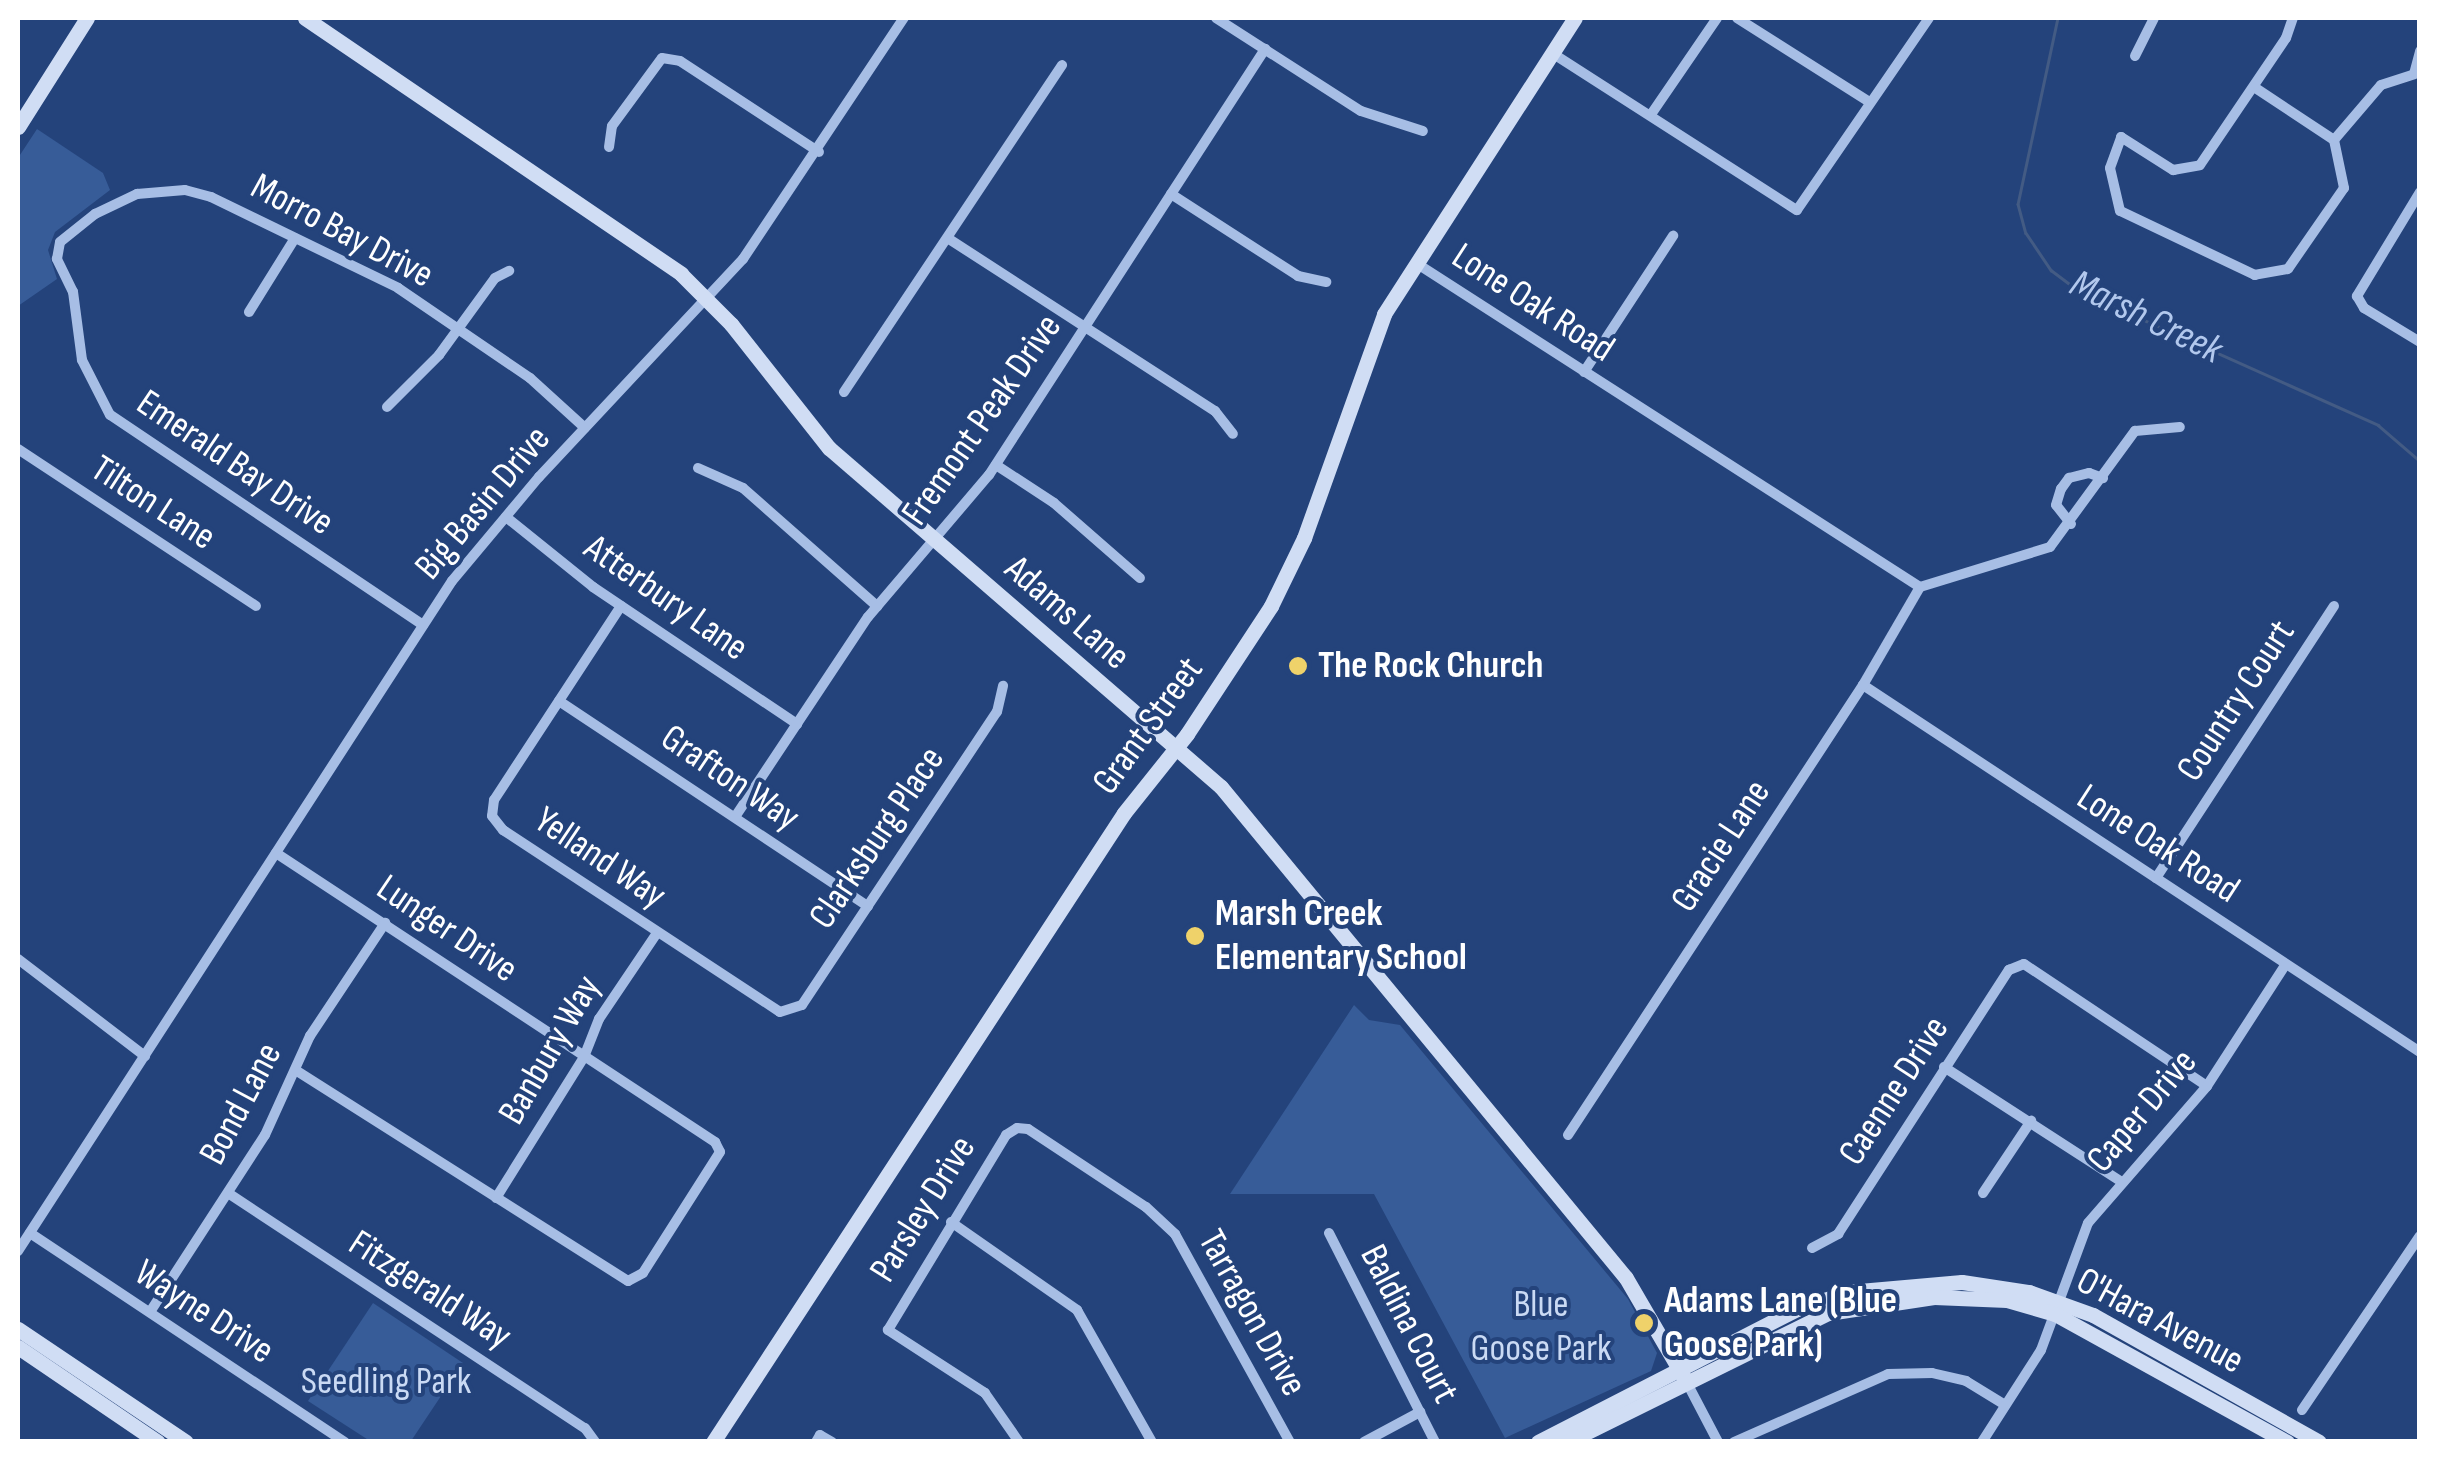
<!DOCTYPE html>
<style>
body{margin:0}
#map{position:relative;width:2437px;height:1459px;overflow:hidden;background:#24437b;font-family:"Sofia Sans Condensed",sans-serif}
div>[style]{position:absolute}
.green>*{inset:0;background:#375c98}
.stream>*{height:2.5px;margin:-1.25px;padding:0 1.25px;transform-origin:1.25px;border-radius:1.25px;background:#435b84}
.street>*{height:10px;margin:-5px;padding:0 5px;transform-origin:5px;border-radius:5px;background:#a7bee5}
.secondary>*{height:15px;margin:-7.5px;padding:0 7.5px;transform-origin:7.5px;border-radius:7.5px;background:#d0ddf4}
.dots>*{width:28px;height:28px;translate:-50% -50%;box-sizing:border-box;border:5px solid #24437b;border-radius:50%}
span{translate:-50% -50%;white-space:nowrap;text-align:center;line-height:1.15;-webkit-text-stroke:8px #24437b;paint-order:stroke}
.street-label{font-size:38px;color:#fff}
.poi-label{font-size:38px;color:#fff;font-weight:700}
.left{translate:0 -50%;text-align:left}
.park-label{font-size:38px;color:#cadaf4}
.water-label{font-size:40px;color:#b2c8ed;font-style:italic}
.frame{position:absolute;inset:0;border:20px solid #fff;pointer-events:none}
</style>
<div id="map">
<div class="green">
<i style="clip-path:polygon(37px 129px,103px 173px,110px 190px,55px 232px,48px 250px,57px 279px,18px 306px,18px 158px)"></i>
<i style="clip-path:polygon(1354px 1005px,1369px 1020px,1400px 1025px,1628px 1299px,1657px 1353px,1651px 1371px,1505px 1438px,1374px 1194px,1230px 1194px)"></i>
<i style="clip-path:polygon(373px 1303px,463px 1363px,411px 1441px,370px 1441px,308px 1401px)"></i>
</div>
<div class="stream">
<i style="left:2058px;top:18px;width:190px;rotate:102.1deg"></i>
<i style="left:2018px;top:204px;width:30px;rotate:75deg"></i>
<i style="left:2026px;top:233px;width:45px;rotate:56deg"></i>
<i style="left:2051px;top:270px;width:35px;rotate:37deg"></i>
<i style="left:2079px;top:291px;width:328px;rotate:24.1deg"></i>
<i style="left:2378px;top:425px;width:55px;rotate:40.6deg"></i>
</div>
<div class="street">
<i style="left:1216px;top:18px;width:172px;rotate:32.7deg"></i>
<i style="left:1361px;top:111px;width:65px;rotate:17.9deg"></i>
<i style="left:1737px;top:18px;width:155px;rotate:32.4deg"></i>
<i style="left:1552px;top:53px;width:291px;rotate:32.7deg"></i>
<i style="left:1797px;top:210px;width:233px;rotate:-55.5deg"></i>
<i style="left:2135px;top:56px;width:42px;rotate:-63.4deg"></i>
<i style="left:2254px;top:87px;width:96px;rotate:33.5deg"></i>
<i style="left:2334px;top:140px;width:49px;rotate:78.2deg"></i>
<i style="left:2344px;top:188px;width:98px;rotate:124.7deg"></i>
<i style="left:2288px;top:269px;width:34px;rotate:170deg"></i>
<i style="left:2255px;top:275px;width:149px;rotate:-154.6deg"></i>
<i style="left:2120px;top:211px;width:44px;rotate:-103.1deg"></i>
<i style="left:2110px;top:168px;width:33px;rotate:-70deg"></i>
<i style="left:2121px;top:137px;width:62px;rotate:32.4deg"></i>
<i style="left:2173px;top:170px;width:27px;rotate:-10deg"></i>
<i style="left:2200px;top:165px;width:153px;rotate:-55.9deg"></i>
<i style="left:2286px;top:38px;width:21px;rotate:-71deg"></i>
<i style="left:1652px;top:113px;width:115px;rotate:-55.6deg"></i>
<i style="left:2334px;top:140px;width:72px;rotate:-49.5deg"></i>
<i style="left:2381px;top:85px;width:35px;rotate:-18deg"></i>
<i style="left:2414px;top:74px;width:24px;rotate:-75deg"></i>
<i style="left:609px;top:147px;width:21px;rotate:-82deg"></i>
<i style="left:612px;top:126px;width:84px;rotate:-53.7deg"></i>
<i style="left:662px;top:58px;width:18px;rotate:9deg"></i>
<i style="left:680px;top:61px;width:166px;rotate:33.2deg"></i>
<i style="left:2420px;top:192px;width:122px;rotate:121.2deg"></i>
<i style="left:2357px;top:296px;width:14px;rotate:60deg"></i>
<i style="left:2364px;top:308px;width:66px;rotate:31.3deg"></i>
<i style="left:1171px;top:194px;width:151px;rotate:32.8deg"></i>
<i style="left:1298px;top:276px;width:29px;rotate:12deg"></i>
<i style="left:949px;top:239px;width:317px;rotate:32.9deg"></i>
<i style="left:1215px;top:411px;width:29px;rotate:52deg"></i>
<i style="left:1416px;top:263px;width:599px;rotate:32.74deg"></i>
<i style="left:249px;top:312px;width:87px;rotate:-58.1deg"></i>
<i style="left:1584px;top:372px;width:163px;rotate:-56.8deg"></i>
<i style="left:844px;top:392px;width:393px;rotate:-56.3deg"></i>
<i style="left:387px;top:407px;width:74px;rotate:-45deg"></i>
<i style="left:439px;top:355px;width:95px;rotate:-54deg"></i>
<i style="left:495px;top:278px;width:16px;rotate:-27deg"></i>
<i style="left:18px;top:449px;width:285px;rotate:33.4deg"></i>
<i style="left:996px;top:465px;width:69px;rotate:33.2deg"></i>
<i style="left:1054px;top:503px;width:114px;rotate:41.1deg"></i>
<i style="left:698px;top:468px;width:49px;rotate:24deg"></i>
<i style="left:743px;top:488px;width:179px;rotate:41.4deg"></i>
<i style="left:506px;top:517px;width:112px;rotate:38.8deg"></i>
<i style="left:593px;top:587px;width:246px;rotate:33.9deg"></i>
<i style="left:2071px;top:524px;width:24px;rotate:-128deg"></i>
<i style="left:2056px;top:505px;width:17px;rotate:-73deg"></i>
<i style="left:2061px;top:489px;width:14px;rotate:-54deg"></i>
<i style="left:2069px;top:478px;width:21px;rotate:-14deg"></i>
<i style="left:2089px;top:473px;width:15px;rotate:20deg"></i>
<i style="left:1920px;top:587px;width:136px;rotate:-17.1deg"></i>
<i style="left:2050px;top:547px;width:144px;rotate:-53.8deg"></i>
<i style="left:2135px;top:431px;width:45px;rotate:-5.1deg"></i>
<i style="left:621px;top:606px;width:232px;rotate:123.2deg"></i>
<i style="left:494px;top:800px;width:16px;rotate:97deg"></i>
<i style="left:492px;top:816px;width:18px;rotate:52deg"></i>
<i style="left:503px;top:830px;width:331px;rotate:33.3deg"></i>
<i style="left:780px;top:1012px;width:23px;rotate:-18deg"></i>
<i style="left:802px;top:1005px;width:352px;rotate:-56.4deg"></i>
<i style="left:997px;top:712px;width:27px;rotate:-77deg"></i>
<i style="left:423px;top:625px;width:377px;rotate:-146.1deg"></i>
<i style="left:110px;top:415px;width:62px;rotate:-117deg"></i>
<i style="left:82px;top:360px;width:69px;rotate:-97.5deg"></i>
<i style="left:73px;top:292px;width:37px;rotate:-116deg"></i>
<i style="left:57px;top:259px;width:17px;rotate:-80deg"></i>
<i style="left:60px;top:242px;width:45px;rotate:-38.7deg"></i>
<i style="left:95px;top:214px;width:47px;rotate:-25.5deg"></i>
<i style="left:137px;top:194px;width:48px;rotate:-4.8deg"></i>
<i style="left:185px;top:190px;width:27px;rotate:15deg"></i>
<i style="left:211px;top:197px;width:208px;rotate:25.9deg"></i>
<i style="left:398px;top:288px;width:160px;rotate:34.3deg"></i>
<i style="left:530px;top:378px;width:74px;rotate:42.3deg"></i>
<i style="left:1863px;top:685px;width:667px;rotate:33.38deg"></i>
<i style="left:559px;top:701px;width:371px;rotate:33.6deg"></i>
<i style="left:735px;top:817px;width:240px;rotate:-56.4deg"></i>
<i style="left:868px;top:617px;width:187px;rotate:-49.6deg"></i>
<i style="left:989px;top:475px;width:508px;rotate:-57.06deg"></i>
<i style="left:276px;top:853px;width:526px;rotate:33.36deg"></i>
<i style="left:715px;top:1142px;width:11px;rotate:63deg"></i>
<i style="left:720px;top:1152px;width:143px;rotate:122.5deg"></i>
<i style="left:643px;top:1273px;width:17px;rotate:152deg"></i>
<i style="left:628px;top:1281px;width:393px;rotate:-147.6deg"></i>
<i style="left:2156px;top:878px;width:325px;rotate:-56.8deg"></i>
<i style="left:18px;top:959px;width:160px;rotate:37.4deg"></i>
<i style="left:1944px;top:1067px;width:212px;rotate:32.9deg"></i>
<i style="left:1568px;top:1135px;width:538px;rotate:-56.75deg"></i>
<i style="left:1863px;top:685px;width:113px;rotate:-59.8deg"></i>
<i style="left:228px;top:1193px;width:427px;rotate:33.4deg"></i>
<i style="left:585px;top:1428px;width:17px;rotate:54deg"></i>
<i style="left:1983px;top:1193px;width:87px;rotate:-56.3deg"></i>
<i style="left:496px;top:1198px;width:166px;rotate:-58deg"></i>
<i style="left:584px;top:1057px;width:41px;rotate:-68.5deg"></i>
<i style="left:599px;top:1019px;width:104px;rotate:-56deg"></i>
<i style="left:951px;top:1222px;width:154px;rotate:34.9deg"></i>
<i style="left:1077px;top:1310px;width:152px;rotate:60.4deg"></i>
<i style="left:30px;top:1233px;width:378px;rotate:33.6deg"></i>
<i style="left:1329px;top:1233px;width:234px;rotate:63.1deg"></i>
<i style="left:1812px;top:1248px;width:30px;rotate:-28deg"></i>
<i style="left:1838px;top:1234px;width:315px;rotate:-57.1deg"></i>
<i style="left:2009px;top:970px;width:16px;rotate:-22deg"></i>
<i style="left:2024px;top:964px;width:220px;rotate:33.7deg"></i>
<i style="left:18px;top:1251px;width:798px;rotate:-57.07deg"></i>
<i style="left:452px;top:581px;width:136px;rotate:-50.1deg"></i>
<i style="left:539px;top:477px;width:299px;rotate:-46.9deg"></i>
<i style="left:743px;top:259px;width:290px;rotate:-56.3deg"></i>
<i style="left:150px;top:1312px;width:211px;rotate:-57deg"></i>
<i style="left:265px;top:1135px;width:109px;rotate:-65.6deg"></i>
<i style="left:310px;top:1036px;width:136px;rotate:-56.4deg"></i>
<i style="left:1686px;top:1381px;width:69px;rotate:62.3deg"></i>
<i style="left:2302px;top:1410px;width:210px;rotate:-55.9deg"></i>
<i style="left:816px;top:1442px;width:8px;rotate:-60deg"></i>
<i style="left:820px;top:1435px;width:14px;rotate:30deg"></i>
<i style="left:1019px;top:1442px;width:60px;rotate:-124.8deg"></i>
<i style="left:985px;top:1393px;width:116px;rotate:-147deg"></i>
<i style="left:888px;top:1330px;width:228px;rotate:-58.8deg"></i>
<i style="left:1006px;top:1135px;width:13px;rotate:-32deg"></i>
<i style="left:1017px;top:1128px;width:11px;rotate:5deg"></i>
<i style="left:1028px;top:1129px;width:141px;rotate:33.5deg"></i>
<i style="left:1146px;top:1207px;width:40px;rotate:43deg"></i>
<i style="left:1175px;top:1234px;width:238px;rotate:61.1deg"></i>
<i style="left:1364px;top:1442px;width:64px;rotate:-28.2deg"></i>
<i style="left:1734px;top:1442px;width:168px;rotate:-23.8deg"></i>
<i style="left:1888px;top:1374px;width:44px;rotate:-1.3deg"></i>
<i style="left:1932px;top:1373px;width:35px;rotate:13deg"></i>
<i style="left:1966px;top:1381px;width:46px;rotate:31.6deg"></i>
<i style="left:1982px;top:1442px;width:109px;rotate:-57.3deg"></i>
<i style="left:2041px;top:1350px;width:135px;rotate:-69.7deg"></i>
<i style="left:2088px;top:1223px;width:181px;rotate:-49deg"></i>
<i style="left:2207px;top:1086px;width:145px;rotate:-57.1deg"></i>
</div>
<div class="secondary">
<i style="left:305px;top:18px;width:455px;rotate:34.2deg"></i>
<i style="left:681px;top:274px;width:71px;rotate:45deg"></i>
<i style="left:731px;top:324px;width:158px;rotate:51.7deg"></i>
<i style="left:829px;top:448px;width:518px;rotate:40.85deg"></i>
<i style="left:1221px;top:787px;width:636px;rotate:50.48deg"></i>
<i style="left:1626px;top:1278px;width:119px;rotate:59.8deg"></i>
<i style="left:18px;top:127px;width:129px;rotate:-57.7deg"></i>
<i style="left:18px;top:1329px;width:202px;rotate:33.9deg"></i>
<i style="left:18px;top:1347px;width:169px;rotate:34.2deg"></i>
<i style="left:713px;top:1442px;width:751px;rotate:-56.84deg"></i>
<i style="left:1124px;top:813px;width:101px;rotate:-51.4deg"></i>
<i style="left:1187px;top:734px;width:153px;rotate:-56.7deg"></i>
<i style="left:1271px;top:606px;width:76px;rotate:-64.1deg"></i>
<i style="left:1304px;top:538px;width:238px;rotate:-70.3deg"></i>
<i style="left:1384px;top:314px;width:352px;rotate:-57.2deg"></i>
<i style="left:1538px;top:1442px;width:291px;rotate:-27.2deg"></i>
<i style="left:1797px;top:1309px;width:54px;rotate:-18.4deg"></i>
<i style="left:1848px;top:1292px;width:114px;rotate:-5deg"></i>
<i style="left:1962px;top:1282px;width:68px;rotate:8.5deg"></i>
<i style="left:2029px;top:1292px;width:68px;rotate:19.8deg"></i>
<i style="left:2093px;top:1315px;width:259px;rotate:29.3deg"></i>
<i style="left:1567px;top:1442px;width:291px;rotate:-26.3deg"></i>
<i style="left:1828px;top:1313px;width:107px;rotate:-8.6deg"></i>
<i style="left:1934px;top:1297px;width:73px;rotate:2.4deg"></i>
<i style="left:2007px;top:1300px;width:50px;rotate:16.3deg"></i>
<i style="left:2055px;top:1314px;width:265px;rotate:28.9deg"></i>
</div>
<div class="dots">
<i style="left:1298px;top:666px;background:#efd26a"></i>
<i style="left:1195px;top:936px;background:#efd26a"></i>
<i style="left:1644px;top:1323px;background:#efd26a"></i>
</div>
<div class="street-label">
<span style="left:342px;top:231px;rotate:28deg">Morro Bay Drive</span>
<span style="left:1533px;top:303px;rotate:33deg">Lone Oak Road</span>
<span style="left:982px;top:420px;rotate:-55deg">Fremont Peak Drive</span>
<span style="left:235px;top:463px;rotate:34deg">Emerald Bay Drive</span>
<span style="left:153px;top:503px;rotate:33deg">Tilton Lane</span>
<span style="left:483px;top:503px;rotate:-50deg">Big Basin Drive</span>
<span style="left:666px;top:598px;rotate:35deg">Atterbury Lane</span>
<span style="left:1067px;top:613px;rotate:41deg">Adams Lane</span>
<span style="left:2236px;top:701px;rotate:-57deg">Country Court</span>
<span style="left:1148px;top:726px;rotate:-54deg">Grant Street</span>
<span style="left:730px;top:778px;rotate:34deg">Grafton Way</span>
<span style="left:877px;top:838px;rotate:-56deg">Clarksburg Place</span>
<span style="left:2158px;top:844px;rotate:33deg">Lone Oak Road</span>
<span style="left:1721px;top:846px;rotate:-57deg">Gracie Lane</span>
<span style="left:600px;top:858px;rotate:34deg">Yelland Way</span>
<span style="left:447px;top:929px;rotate:34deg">Lunger Drive</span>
<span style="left:550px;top:1050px;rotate:-60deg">Banbury Way</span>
<span style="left:1894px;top:1091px;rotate:-57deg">Caenne Drive</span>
<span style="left:241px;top:1104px;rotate:-62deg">Bond Lane</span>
<span style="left:2142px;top:1111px;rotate:-50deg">Caper Drive</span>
<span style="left:923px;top:1209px;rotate:-58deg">Parsley Drive</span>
<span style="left:430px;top:1290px;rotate:33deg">Fitzgerald Way</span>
<span style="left:204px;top:1312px;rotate:33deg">Wayne Drive</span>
<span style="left:1252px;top:1313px;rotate:61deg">Tarragon Drive</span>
<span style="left:2160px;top:1321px;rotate:28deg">O'Hara Avenue</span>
<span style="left:1409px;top:1324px;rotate:63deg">Baldina Court</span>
</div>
<div class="poi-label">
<span class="left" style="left:1318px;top:666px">The Rock Church</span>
<span class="left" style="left:1215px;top:936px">Marsh Creek<br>Elementary School</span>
<span class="left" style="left:1664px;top:1323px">Adams Lane (Blue<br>Goose Park)</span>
</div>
<div class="park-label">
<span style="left:1541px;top:1327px">Blue<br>Goose Park</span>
<span style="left:386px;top:1382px">Seedling Park</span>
</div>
<div class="water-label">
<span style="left:2146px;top:317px;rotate:26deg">Marsh Creek</span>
</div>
<div class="frame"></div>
</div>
